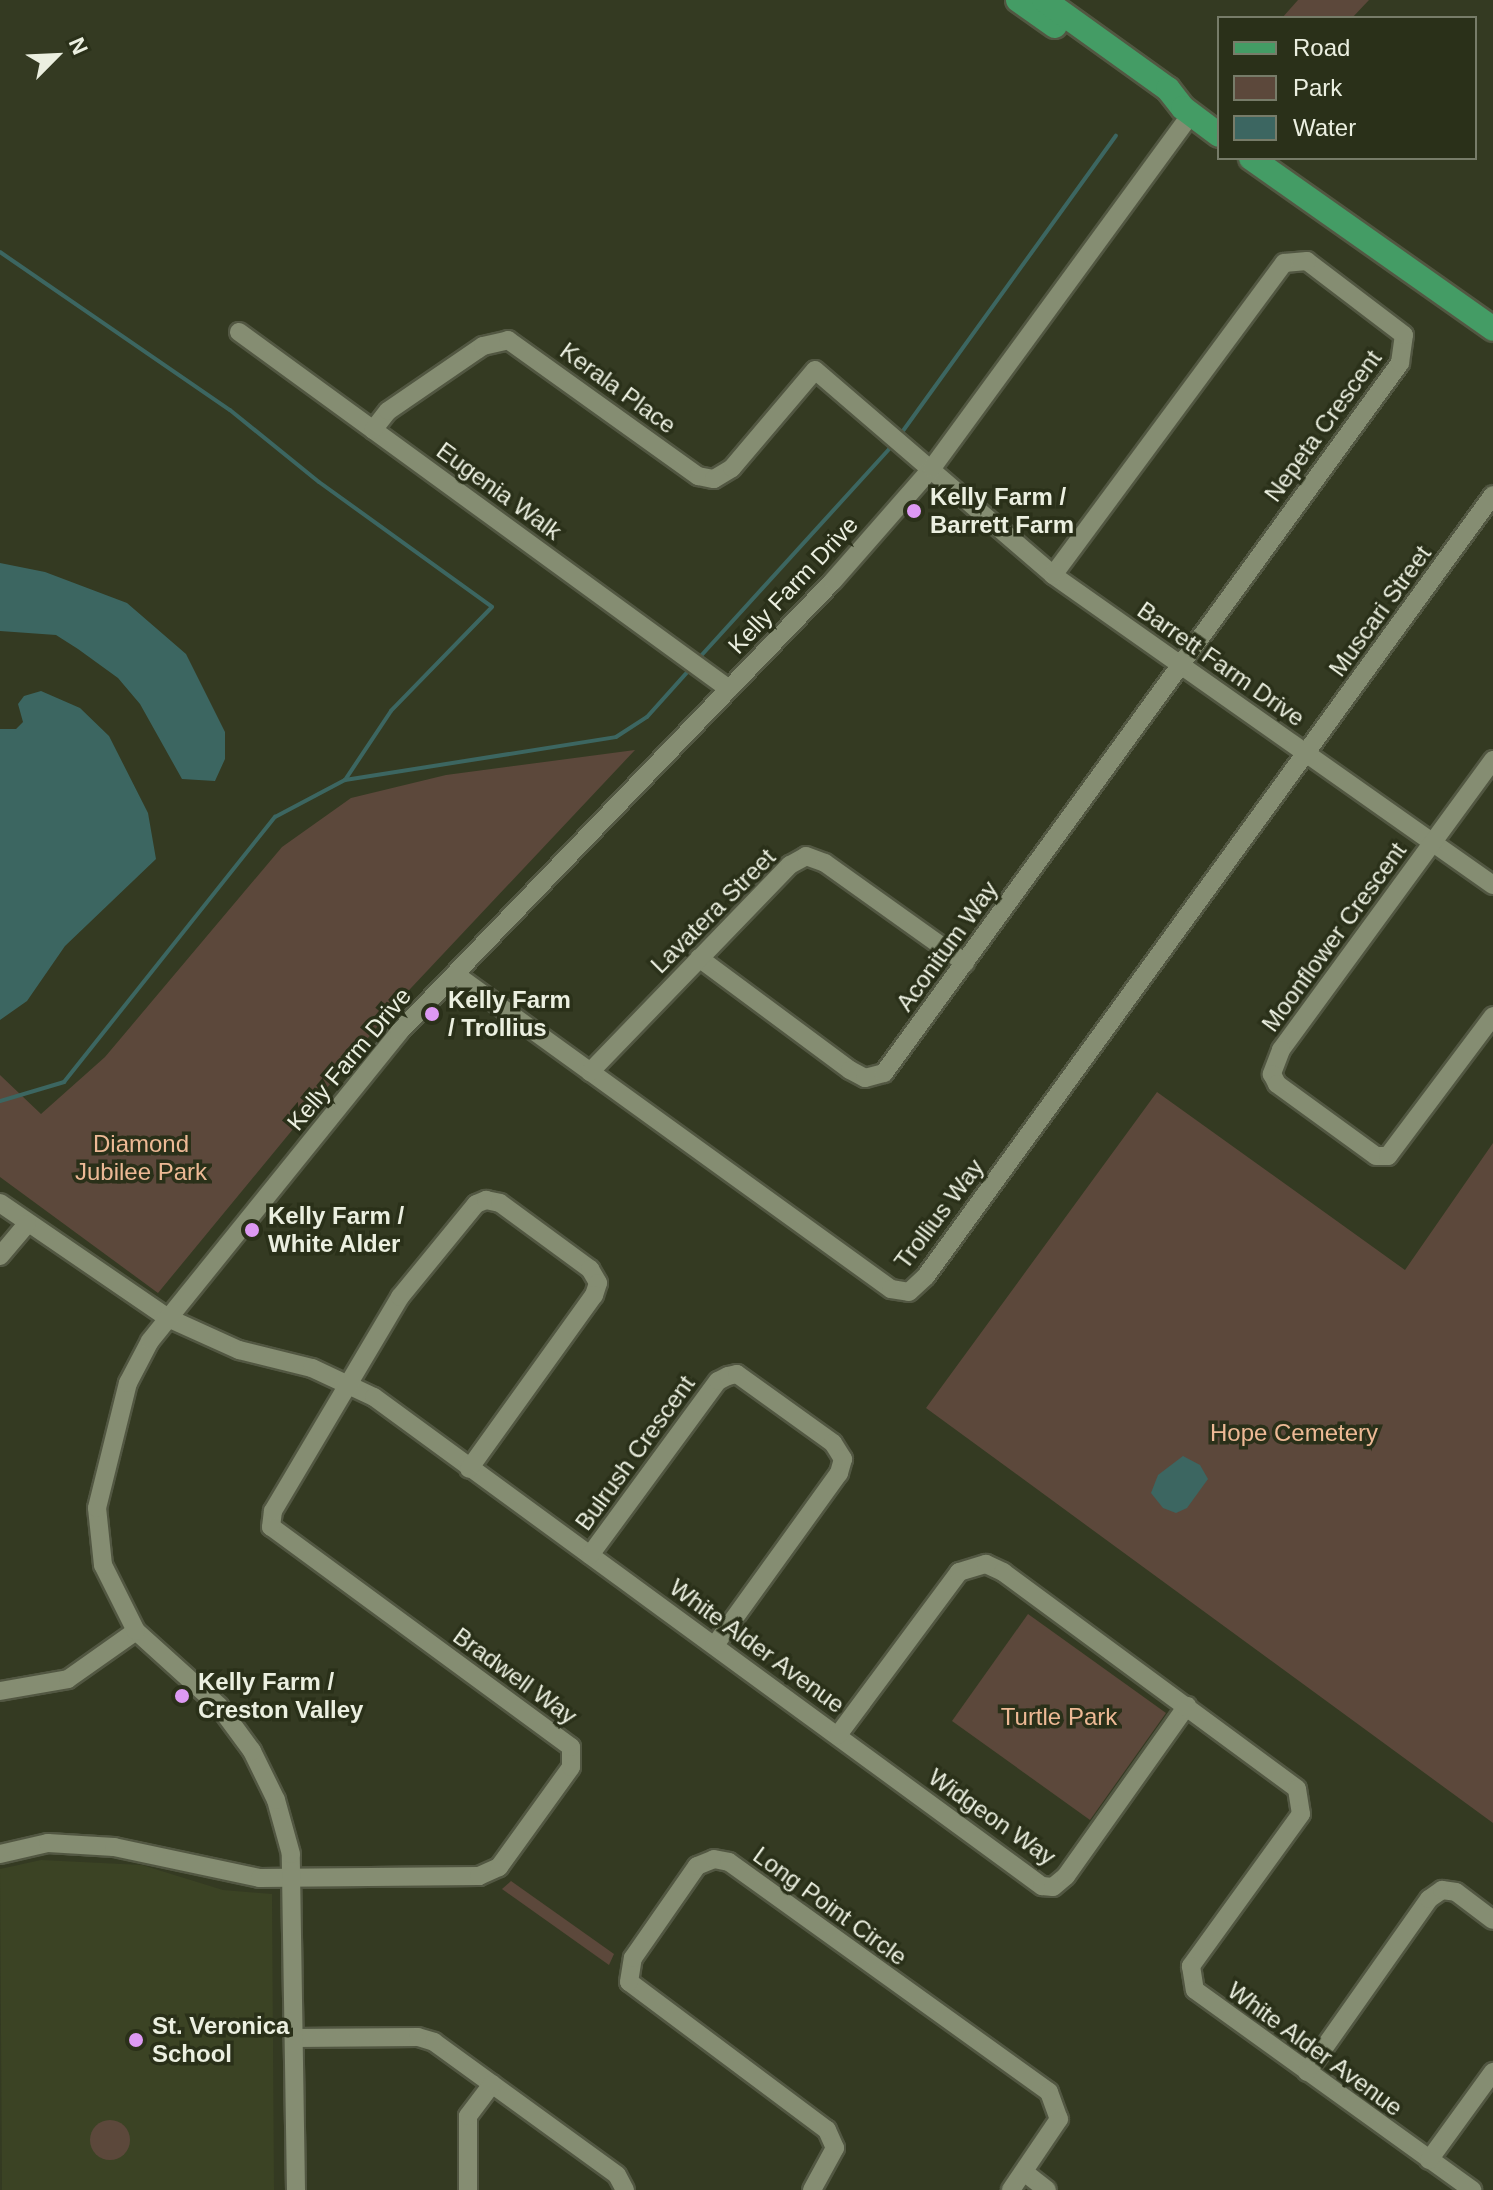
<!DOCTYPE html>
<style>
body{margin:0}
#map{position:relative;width:1493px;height:2190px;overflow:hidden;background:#343a22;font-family:Arial,sans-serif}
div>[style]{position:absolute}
.built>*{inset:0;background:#3b4324}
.green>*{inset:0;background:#5c483b}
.round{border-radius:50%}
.water>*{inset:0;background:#3c6661}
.stream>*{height:4px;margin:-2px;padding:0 2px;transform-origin:2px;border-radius:2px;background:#3c6661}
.roads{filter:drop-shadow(2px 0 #525742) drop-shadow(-2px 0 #525742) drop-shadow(0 2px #525742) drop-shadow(0 -2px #525742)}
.minor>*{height:18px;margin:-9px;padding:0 9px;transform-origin:9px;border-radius:9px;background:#858d72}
.major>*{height:24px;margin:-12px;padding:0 12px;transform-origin:12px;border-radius:12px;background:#449c65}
.dots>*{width:22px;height:22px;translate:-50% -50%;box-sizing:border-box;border:4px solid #2a3019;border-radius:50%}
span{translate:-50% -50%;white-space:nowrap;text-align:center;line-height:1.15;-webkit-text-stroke:7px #2a3019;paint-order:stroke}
.street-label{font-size:24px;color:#ebefe0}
.poi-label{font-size:24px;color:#ebefe0;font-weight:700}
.left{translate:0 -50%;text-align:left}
.park-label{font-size:24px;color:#edb995}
.legend{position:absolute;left:1217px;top:16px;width:260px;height:144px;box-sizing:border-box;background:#2a3019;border:2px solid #777c69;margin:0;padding:10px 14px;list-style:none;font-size:24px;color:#ebefe0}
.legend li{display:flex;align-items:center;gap:16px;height:40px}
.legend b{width:40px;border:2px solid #777c69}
.north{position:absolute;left:16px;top:16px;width:80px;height:80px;-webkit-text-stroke:6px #2a3019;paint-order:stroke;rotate:66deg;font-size:22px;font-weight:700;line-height:32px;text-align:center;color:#ebefe0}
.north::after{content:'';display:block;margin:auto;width:28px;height:36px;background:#ebefe0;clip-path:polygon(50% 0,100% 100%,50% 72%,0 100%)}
</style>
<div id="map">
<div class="built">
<i style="clip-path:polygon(41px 1860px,142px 1865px,223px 1890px,272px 1894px,274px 2190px,2px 2190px,0 1869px)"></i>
</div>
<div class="green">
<i style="clip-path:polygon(1298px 0,1369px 0,1352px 18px,1282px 18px)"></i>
<i style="clip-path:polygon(635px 750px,396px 1004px,158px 1293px,0 1177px,0 1075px,41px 1114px,105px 1057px,282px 847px,351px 798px,446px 775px)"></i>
<i style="clip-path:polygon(1157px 1092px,1405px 1270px,1493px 1143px,1493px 1823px,926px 1408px)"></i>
<i style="clip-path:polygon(1028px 1614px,1166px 1713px,1090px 1820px,952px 1721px)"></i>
<i style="clip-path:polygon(511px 1881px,614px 1954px,609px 1965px,502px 1889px)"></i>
<i class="round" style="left:90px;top:2120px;width:40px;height:40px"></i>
</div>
<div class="water">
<i style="clip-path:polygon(0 563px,45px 572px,127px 603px,186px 654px,225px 732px,225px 759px,215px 781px,182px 779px,140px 704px,118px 678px,78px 649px,56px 635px,0 631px)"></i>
<i style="clip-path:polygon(41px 691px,80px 708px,109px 736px,148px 813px,156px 859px,65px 946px,27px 1001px,0 1020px,0 729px,16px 729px,23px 722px,18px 704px,24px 696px)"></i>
<i style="clip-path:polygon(1183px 1456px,1200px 1465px,1208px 1479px,1187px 1508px,1176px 1513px,1163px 1508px,1151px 1493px,1158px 1475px)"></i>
</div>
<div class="stream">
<i style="left:0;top:252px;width:279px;rotate:34.5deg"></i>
<i style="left:230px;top:410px;width:114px;rotate:39deg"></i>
<i style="left:319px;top:482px;width:213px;rotate:35.8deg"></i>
<i style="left:492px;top:607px;width:145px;rotate:134.2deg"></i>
<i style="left:391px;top:711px;width:83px;rotate:123.7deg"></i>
<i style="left:900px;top:435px;width:369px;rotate:-54.2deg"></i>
<i style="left:699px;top:658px;width:287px;rotate:-47.7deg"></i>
<i style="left:0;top:1101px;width:67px;rotate:-16.5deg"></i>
<i style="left:64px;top:1082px;width:339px;rotate:-51.5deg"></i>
<i style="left:275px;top:817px;width:79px;rotate:-27.9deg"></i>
<i style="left:345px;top:780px;width:274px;rotate:-9deg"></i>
<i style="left:616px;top:737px;width:37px;rotate:-33deg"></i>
<i style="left:647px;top:717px;width:66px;rotate:-48.1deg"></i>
</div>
<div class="roads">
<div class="minor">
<i style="left:239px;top:332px;width:606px;rotate:36.08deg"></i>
<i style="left:373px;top:430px;width:24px;rotate:-52deg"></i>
<i style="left:388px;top:411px;width:115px;rotate:-34.4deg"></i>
<i style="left:483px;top:346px;width:26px;rotate:-13deg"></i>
<i style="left:508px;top:340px;width:234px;rotate:35.6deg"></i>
<i style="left:698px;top:476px;width:16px;rotate:11deg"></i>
<i style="left:714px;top:479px;width:21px;rotate:-31deg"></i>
<i style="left:732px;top:468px;width:128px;rotate:-49.7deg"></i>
<i style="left:815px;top:370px;width:314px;rotate:40.7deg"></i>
<i style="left:1053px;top:575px;width:538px;rotate:35.17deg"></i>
<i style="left:1493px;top:760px;width:359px;rotate:126.2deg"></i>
<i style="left:1281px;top:1050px;width:26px;rotate:111deg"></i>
<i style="left:1272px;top:1074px;width:11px;rotate:63deg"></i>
<i style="left:1277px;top:1084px;width:122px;rotate:36deg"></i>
<i style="left:1376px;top:1156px;width:12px"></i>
<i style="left:1388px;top:1156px;width:175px;rotate:-53.1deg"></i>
<i style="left:699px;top:958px;width:188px;rotate:36.6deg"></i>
<i style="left:850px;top:1070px;width:17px;rotate:28deg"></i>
<i style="left:865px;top:1078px;width:20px;rotate:-15deg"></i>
<i style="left:884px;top:1073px;width:878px;rotate:-53.99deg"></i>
<i style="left:1400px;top:363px;width:28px;rotate:-82deg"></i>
<i style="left:1404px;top:335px;width:122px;rotate:-142.7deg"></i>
<i style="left:1307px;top:261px;width:23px;rotate:175deg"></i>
<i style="left:1284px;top:263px;width:388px;rotate:126.5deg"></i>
<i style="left:455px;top:974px;width:538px;rotate:35.85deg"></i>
<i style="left:891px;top:1289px;width:18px;rotate:9deg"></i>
<i style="left:909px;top:1292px;width:23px;rotate:-43deg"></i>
<i style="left:926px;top:1276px;width:965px;rotate:-54.02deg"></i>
<i style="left:590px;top:1072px;width:288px;rotate:-46deg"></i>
<i style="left:790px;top:865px;width:18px;rotate:-29deg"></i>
<i style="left:806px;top:856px;width:20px;rotate:20deg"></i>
<i style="left:825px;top:863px;width:172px;rotate:35.5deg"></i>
<i style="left:0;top:1203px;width:204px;rotate:34.4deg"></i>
<i style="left:168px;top:1318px;width:78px;rotate:24.3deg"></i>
<i style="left:239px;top:1350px;width:75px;rotate:13.9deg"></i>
<i style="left:312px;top:1368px;width:68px;rotate:25.1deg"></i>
<i style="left:374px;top:1397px;width:828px;rotate:36.21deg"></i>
<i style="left:1042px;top:1886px;width:11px;rotate:5deg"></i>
<i style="left:1053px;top:1887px;width:17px;rotate:-40deg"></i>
<i style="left:1066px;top:1876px;width:209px;rotate:-54.6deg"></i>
<i style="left:0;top:1256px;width:42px;rotate:-49.8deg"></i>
<i style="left:590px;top:1555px;width:216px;rotate:-53.7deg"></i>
<i style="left:718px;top:1381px;width:11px;rotate:-27deg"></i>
<i style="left:728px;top:1376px;width:9px;rotate:-13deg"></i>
<i style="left:737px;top:1374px;width:118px;rotate:35.7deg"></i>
<i style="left:833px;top:1443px;width:19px;rotate:58deg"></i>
<i style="left:843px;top:1459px;width:15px;rotate:106deg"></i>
<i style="left:839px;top:1473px;width:213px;rotate:125.8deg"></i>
<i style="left:0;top:1691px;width:69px;rotate:-10deg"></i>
<i style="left:68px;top:1679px;width:83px;rotate:-35.2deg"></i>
<i style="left:838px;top:1735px;width:203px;rotate:-53.4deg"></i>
<i style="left:959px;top:1572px;width:28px;rotate:-17deg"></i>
<i style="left:986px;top:1564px;width:19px;rotate:25deg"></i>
<i style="left:1003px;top:1572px;width:365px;rotate:36.4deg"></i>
<i style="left:1297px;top:1789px;width:25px;rotate:81deg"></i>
<i style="left:1301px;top:1814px;width:188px;rotate:125.9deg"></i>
<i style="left:1191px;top:1966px;width:24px;rotate:81deg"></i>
<i style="left:1195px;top:1990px;width:342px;rotate:35.8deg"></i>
<i style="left:0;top:1854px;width:49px;rotate:-12.9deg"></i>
<i style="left:48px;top:1843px;width:66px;rotate:3.5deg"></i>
<i style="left:114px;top:1847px;width:149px;rotate:12deg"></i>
<i style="left:260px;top:1878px;width:219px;rotate:-0.5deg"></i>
<i style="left:479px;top:1876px;width:22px;rotate:-24deg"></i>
<i style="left:499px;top:1867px;width:123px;rotate:-54.2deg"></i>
<i style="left:571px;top:1767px;width:20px;rotate:-90deg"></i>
<i style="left:571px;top:1747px;width:372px;rotate:-143.7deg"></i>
<i style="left:271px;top:1527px;width:16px;rotate:-83deg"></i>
<i style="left:273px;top:1511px;width:249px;rotate:-59.3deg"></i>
<i style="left:400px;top:1297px;width:120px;rotate:-50.7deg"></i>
<i style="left:476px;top:1204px;width:11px;rotate:-22deg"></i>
<i style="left:486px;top:1200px;width:14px;rotate:12deg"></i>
<i style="left:500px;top:1203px;width:112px;rotate:36.3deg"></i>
<i style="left:590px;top:1269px;width:16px;rotate:60deg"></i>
<i style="left:598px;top:1283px;width:13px;rotate:108deg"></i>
<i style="left:594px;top:1295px;width:214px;rotate:125.7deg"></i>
<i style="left:294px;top:2038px;width:124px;rotate:-0.5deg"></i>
<i style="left:418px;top:2037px;width:17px;rotate:17deg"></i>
<i style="left:434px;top:2042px;width:226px;rotate:36deg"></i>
<i style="left:617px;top:2175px;width:17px;rotate:62deg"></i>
<i style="left:1307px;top:2072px;width:212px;rotate:-54.8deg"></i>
<i style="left:1429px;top:1899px;width:16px;rotate:-35deg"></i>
<i style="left:1442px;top:1890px;width:14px;rotate:8deg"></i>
<i style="left:1456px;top:1892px;width:46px;rotate:37.1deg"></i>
<i style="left:1429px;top:2160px;width:109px;rotate:-54deg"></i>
<i style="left:1024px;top:2172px;width:29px;rotate:38deg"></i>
<i style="left:296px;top:2190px;width:336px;rotate:-90.9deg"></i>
<i style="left:291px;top:1854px;width:56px;rotate:-105.5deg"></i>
<i style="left:276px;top:1800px;width:55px;rotate:-116.1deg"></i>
<i style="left:252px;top:1751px;width:56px;rotate:-126.3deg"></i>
<i style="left:219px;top:1706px;width:112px;rotate:-137.9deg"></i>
<i style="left:136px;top:1631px;width:74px;rotate:-116.6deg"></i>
<i style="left:103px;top:1565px;width:57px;rotate:-96deg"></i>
<i style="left:97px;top:1508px;width:129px;rotate:-76.1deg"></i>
<i style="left:128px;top:1383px;width:47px;rotate:-62.4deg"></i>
<i style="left:150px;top:1341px;width:397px;rotate:-51.1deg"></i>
<i style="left:399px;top:1032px;width:626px;rotate:-46.1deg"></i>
<i style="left:833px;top:581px;width:150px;rotate:-48.8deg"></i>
<i style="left:932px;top:468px;width:439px;rotate:-53.8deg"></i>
<i style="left:468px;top:2190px;width:74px;rotate:-90deg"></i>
<i style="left:468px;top:2116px;width:40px;rotate:-53deg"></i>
<i style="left:812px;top:2190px;width:48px;rotate:-61.3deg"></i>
<i style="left:835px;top:2148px;width:20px;rotate:-114deg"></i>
<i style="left:827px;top:2130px;width:247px;rotate:-143.2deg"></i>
<i style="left:629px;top:1982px;width:24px;rotate:-81deg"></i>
<i style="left:633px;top:1958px;width:112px;rotate:-55.2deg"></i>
<i style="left:697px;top:1866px;width:18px;rotate:-22deg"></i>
<i style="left:714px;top:1859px;width:15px;rotate:11deg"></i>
<i style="left:729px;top:1862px;width:394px;rotate:35.7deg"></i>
<i style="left:1049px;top:2092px;width:29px;rotate:70deg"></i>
<i style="left:1059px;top:2119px;width:86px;rotate:124.1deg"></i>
</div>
<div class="major">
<i style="left:1018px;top:0;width:45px;rotate:35.1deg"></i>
<i style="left:1044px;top:0;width:153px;rotate:35.7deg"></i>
<i style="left:1168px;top:89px;width:24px;rotate:52deg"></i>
<i style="left:1183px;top:108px;width:45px;rotate:36.9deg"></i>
<i style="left:1251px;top:158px;width:296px;rotate:35.2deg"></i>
</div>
</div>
<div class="dots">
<i style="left:914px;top:511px;background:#dd99f3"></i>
<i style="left:432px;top:1014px;background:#dd99f3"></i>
<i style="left:252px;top:1230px;background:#dd99f3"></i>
<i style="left:182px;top:1696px;background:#dd99f3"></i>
<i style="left:136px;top:2040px;background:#dd99f3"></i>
</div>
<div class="street-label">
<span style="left:618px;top:388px;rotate:36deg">Kerala Place</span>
<span style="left:1323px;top:426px;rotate:-54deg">Nepeta Crescent</span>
<span style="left:499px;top:491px;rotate:36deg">Eugenia Walk</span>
<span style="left:793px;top:585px;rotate:-47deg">Kelly Farm Drive</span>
<span style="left:1380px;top:611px;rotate:-54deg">Muscari Street</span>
<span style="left:1221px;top:664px;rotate:35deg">Barrett Farm Drive</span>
<span style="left:713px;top:911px;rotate:-45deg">Lavatera Street</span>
<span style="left:1334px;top:937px;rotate:-54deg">Moonflower Crescent</span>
<span style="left:947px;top:946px;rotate:-54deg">Aconitum Way</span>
<span style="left:349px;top:1059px;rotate:-50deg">Kelly Farm Drive</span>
<span style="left:939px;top:1214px;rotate:-53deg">Trollius Way</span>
<span style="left:635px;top:1453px;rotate:-54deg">Bulrush Crescent</span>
<span style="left:757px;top:1646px;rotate:36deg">White Alder Avenue</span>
<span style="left:515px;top:1676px;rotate:36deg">Bradwell Way</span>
<span style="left:992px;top:1817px;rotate:35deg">Widgeon Way</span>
<span style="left:830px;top:1906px;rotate:36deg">Long Point Circle</span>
<span style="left:1315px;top:2049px;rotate:36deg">White Alder Avenue</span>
</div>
<div class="poi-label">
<span class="left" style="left:930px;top:511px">Kelly Farm /<br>Barrett Farm</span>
<span class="left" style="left:448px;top:1014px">Kelly Farm<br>/ Trollius</span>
<span class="left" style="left:268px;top:1230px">Kelly Farm /<br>White Alder</span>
<span class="left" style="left:198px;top:1696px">Kelly Farm /<br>Creston Valley</span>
<span class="left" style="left:152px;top:2040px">St. Veronica<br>School</span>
</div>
<div class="park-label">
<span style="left:141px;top:1158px">Diamond<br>Jubilee Park</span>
<span style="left:1294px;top:1433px">Hope Cemetery</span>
<span style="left:1059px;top:1717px">Turtle Park</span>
</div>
<ul class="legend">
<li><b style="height:10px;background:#449c65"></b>Road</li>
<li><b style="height:22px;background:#5c483b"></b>Park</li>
<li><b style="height:22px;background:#3c6661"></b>Water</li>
</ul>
<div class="north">N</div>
</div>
